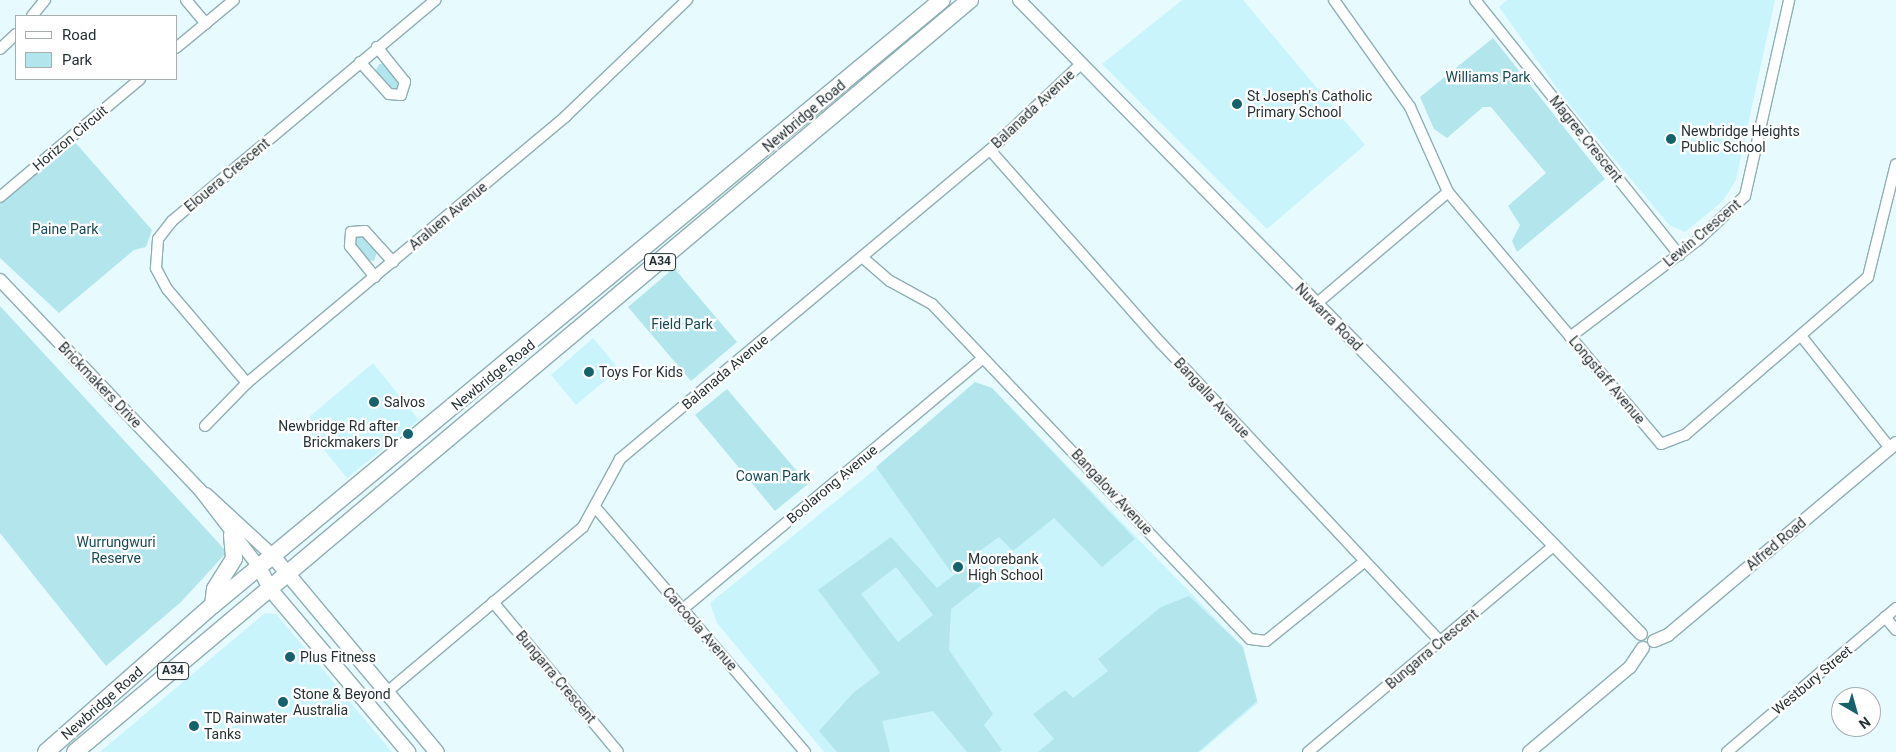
<!DOCTYPE html>
<style>
body{margin:0}
#map{position:relative;width:1896px;height:752px;overflow:hidden;background:#e7fbfe;font-family:Roboto,sans-serif}
div>[style]{position:absolute}
.built>*{inset:0;background:#caf4fc}
.green>*{inset:0;background:#b3e5ed}
.roads{filter:drop-shadow(1px 0 #8fafb4) drop-shadow(-1px 0 #8fafb4) drop-shadow(0 1px #8fafb4) drop-shadow(0 -1px #8fafb4)}
.minor>*{height:10px;margin:-5px;padding:0 5px;transform-origin:5px;border-radius:5px;background:#fff}
.tertiary>*{height:12px;margin:-6px;padding:0 6px;transform-origin:6px;border-radius:6px;background:#fff}
.secondary>*{height:14px;margin:-7px;padding:0 7px;transform-origin:7px;border-radius:7px;background:#fff}
.trunk>*{height:16px;margin:-8px;padding:0 8px;transform-origin:8px;border-radius:8px;background:#fff}
.dots>*{width:14px;height:14px;translate:-50% -50%;box-sizing:border-box;border:2px solid #fff;border-radius:50%}
span{translate:-50% -50%;white-space:nowrap;text-align:center;line-height:1.15;-webkit-text-stroke:4.5px #fff;paint-order:stroke}
.shield-label span{padding:1px 4px;background:#fff;border:1px solid;border-radius:4px;-webkit-text-stroke-width:0}
.shield-label{font-size:12px;color:#253134;font-weight:700}
.park-label{font-size:14px;color:#174b53}
.poi-label{font-size:14px;color:#253134}
.left{translate:0 -50%;text-align:left}
.right{translate:-100% -50%;text-align:right}
.street-label{font-size:14px;color:#253134}
.legend{position:absolute;left:15px;top:15px;width:162px;height:65px;box-sizing:border-box;background:#fff;border:1px solid #a8adae;margin:0;padding:6px 9px;list-style:none;font-size:15px;color:#253134}
.legend li{display:flex;align-items:center;gap:10px;height:25px}
.legend b{width:25px;border:1px solid #a8adae}
.north{position:absolute;left:1831px;top:687px;width:50px;height:50px;box-sizing:border-box;background:#fff;border:1px solid #a8adae;border-radius:50%;rotate:142deg;font-size:14px;font-weight:700;line-height:20px;text-align:center;color:#253134}
.north::after{content:'';display:block;margin:auto;width:18px;height:22px;background:#15626c;clip-path:polygon(50% 0,100% 100%,50% 72%,0 100%)}
</style>
<div id="map">
<div class="built">
<i style="clip-path:polygon(1182px 0,1243px 0,1365px 145px,1267px 229px,1102px 64px)"></i>
<i style="clip-path:polygon(1507px 0,1775px 0,1736px 180px,1723px 201px,1685px 232px,1669px 225px,1564px 98px,1499px 7px)"></i>
<i style="clip-path:polygon(593px 338px,619px 369px,576px 405px,551px 375px)"></i>
<i style="clip-path:polygon(373px 363px,419px 420px,347px 478px,302px 423px)"></i>
<i style="clip-path:polygon(975px 382px,992px 388px,1243px 647px,1258px 703px,1200px 752px,824px 752px,717px 623px,710px 603px,910px 441px)"></i>
<i style="clip-path:polygon(265px 613px,276px 614px,392px 752px,100px 752px)"></i>
</div>
<div class="green">
<i style="clip-path:polygon(1493px 38px,1605px 179px,1517px 252px,1512px 241px,1520px 225px,1508px 206px,1546px 173px,1491px 107px,1483px 107px,1447px 138px,1434px 129px,1420px 97px)"></i>
<i style="clip-path:polygon(379px 64px,385px 64px,400px 82px,399px 90px,392px 92px,375px 72px)"></i>
<i style="clip-path:polygon(74px 141px,152px 230px,146px 247px,134px 250px,59px 313px,0 258px,0 203px)"></i>
<i style="clip-path:polygon(363px 235px,377px 252px,374px 261px,367px 260px,352px 243px,352px 237px)"></i>
<i style="clip-path:polygon(674px 268px,737px 342px,691px 381px,628px 307px)"></i>
<i style="clip-path:polygon(0 306px,227px 552px,181px 602px,106px 666px,0 533px)"></i>
<i style="clip-path:polygon(975px 382px,992px 388px,1135px 539px,1102px 567px,1054px 518px,1013px 551px,999px 537px,951px 572px,876px 467px)"></i>
<i style="clip-path:polygon(727px 389px,808px 484px,775px 511px,695px 415px)"></i>
<i style="clip-path:polygon(evenodd,891px 537px,937px 588px,966px 566px,982px 585px,951px 609px,949px 650px,993px 714px,984px 725px,1002px 750px,999px 752px,967px 752px,933px 711px,882px 721px,890px 752px,837px 752px,819px 731px,854px 692px,880px 673px,818px 590px,891px 537px,896px 567px,933px 615px,898px 642px,861px 594px,896px 567px)"></i>
<i style="clip-path:polygon(1189px 596px,1243px 647px,1257px 701px,1198px 752px,1038px 752px,1054px 739px,1033px 714px,1065px 690px,1073px 698px,1108px 671px,1098px 659px,1161px 607px)"></i>
</div>
<div class="roads">
<div class="minor">
<i style="left:186px;top:0;width:31px;rotate:50deg"></i>
<i style="left:1334px;top:0;width:131px;rotate:54.6deg"></i>
<i style="left:1410px;top:107px;width:93px;rotate:65.9deg"></i>
<i style="left:1448px;top:192px;width:330px;rotate:49.8deg"></i>
<i style="left:1661px;top:444px;width:26px;rotate:-21deg"></i>
<i style="left:1685px;top:435px;width:242px;rotate:-40.8deg"></i>
<i style="left:1868px;top:277px;width:116px;rotate:-76.1deg"></i>
<i style="left:1475px;top:0;width:327px;rotate:51.3deg"></i>
<i style="left:32px;top:16px;width:21px;rotate:-51deg"></i>
<i style="left:176px;top:48px;width:75px;rotate:-39.6deg"></i>
<i style="left:0;top:49px;width:22px;rotate:-43deg"></i>
<i style="left:360px;top:62px;width:43px;rotate:47.8deg"></i>
<i style="left:389px;top:94px;width:12px;rotate:5deg"></i>
<i style="left:401px;top:95px;width:14px;rotate:-73deg"></i>
<i style="left:405px;top:82px;width:45px;rotate:-128.7deg"></i>
<i style="left:990px;top:150px;width:258px;rotate:48.5deg"></i>
<i style="left:1161px;top:343px;width:408px;rotate:46.9deg"></i>
<i style="left:0;top:197px;width:183px;rotate:-40.1deg"></i>
<i style="left:862px;top:257px;width:37px;rotate:41deg"></i>
<i style="left:890px;top:281px;width:48px;rotate:28.7deg"></i>
<i style="left:932px;top:304px;width:462px;rotate:46.5deg"></i>
<i style="left:1250px;top:639px;width:16px;rotate:7deg"></i>
<i style="left:1266px;top:641px;width:127px;rotate:-38.9deg"></i>
<i style="left:375px;top:277px;width:40px;rotate:-129deg"></i>
<i style="left:350px;top:246px;width:14px;rotate:-86deg"></i>
<i style="left:351px;top:232px;width:14px;rotate:-4deg"></i>
<i style="left:365px;top:231px;width:42px;rotate:47.9deg"></i>
<i style="left:1316px;top:304px;width:173px;rotate:-40.3deg"></i>
<i style="left:1570px;top:337px;width:161px;rotate:-37.2deg"></i>
<i style="left:1698px;top:240px;width:64px;rotate:-43.1deg"></i>
<i style="left:1745px;top:196px;width:201px;rotate:-77.3deg"></i>
<i style="left:1802px;top:337px;width:142px;rotate:51.6deg"></i>
<i style="left:247px;top:383px;width:123px;rotate:-130.4deg"></i>
<i style="left:167px;top:289px;width:24px;rotate:-118deg"></i>
<i style="left:156px;top:268px;width:29px;rotate:-86deg"></i>
<i style="left:158px;top:239px;width:23px;rotate:-52deg"></i>
<i style="left:172px;top:221px;width:344px;rotate:-40deg"></i>
<i style="left:205px;top:426px;width:60px;rotate:-45.7deg"></i>
<i style="left:247px;top:383px;width:416px;rotate:-39.9deg"></i>
<i style="left:566px;top:116px;width:168px;rotate:-43.8deg"></i>
<i style="left:595px;top:507px;width:323px;rotate:49.4deg"></i>
<i style="left:493px;top:602px;width:195px;rotate:50.2deg"></i>
<i style="left:683px;top:609px;width:390px;rotate:-39.9deg"></i>
<i style="left:1885px;top:617px;width:17px;rotate:50deg"></i>
<i style="left:387px;top:692px;width:256px;rotate:-40.1deg"></i>
<i style="left:583px;top:527px;width:77px;rotate:-61.4deg"></i>
<i style="left:620px;top:459px;width:482px;rotate:-39.9deg"></i>
<i style="left:990px;top:150px;width:125px;rotate:-43.4deg"></i>
<i style="left:1308px;top:752px;width:322px;rotate:-40deg"></i>
<i style="left:1727px;top:752px;width:222px;rotate:-40.4deg"></i>
</div>
<div class="tertiary">
<i style="left:1019px;top:0;width:888px;rotate:45.55deg"></i>
<i style="left:0;top:280px;width:290px;rotate:46.4deg"></i>
<i style="left:200px;top:490px;width:97px;rotate:52.5deg"></i>
<i style="left:206px;top:494px;width:90px;rotate:42.7deg"></i>
<i style="left:1654px;top:641px;width:15px;rotate:-23deg"></i>
<i style="left:1668px;top:635px;width:298px;rotate:-40.1deg"></i>
<i style="left:1529px;top:752px;width:132px;rotate:-40.1deg"></i>
<i style="left:1630px;top:667px;width:23px;rotate:-56deg"></i>
</div>
<div class="secondary">
<i style="left:272px;top:555px;width:257px;rotate:50.1deg"></i>
<i style="left:259px;top:567px;width:25px;rotate:63deg"></i>
<i style="left:270px;top:589px;width:214px;rotate:49.7deg"></i>
</div>
<div class="trunk">
<i style="left:213px;top:605px;width:16px;rotate:-83deg"></i>
<i style="left:215px;top:589px;width:36px;rotate:-58deg"></i>
<i style="left:234px;top:558px;width:23px;rotate:-95deg"></i>
<i style="left:46px;top:752px;width:222px;rotate:-41.4deg"></i>
<i style="left:213px;top:605px;width:947px;rotate:-39.69deg"></i>
<i style="left:75px;top:752px;width:1169px;rotate:-40.04deg"></i>
</div>
</div>
<div class="dots">
<i style="left:1237px;top:104px;background:#15626c"></i>
<i style="left:1671px;top:139px;background:#15626c"></i>
<i style="left:589px;top:372px;background:#15626c"></i>
<i style="left:374px;top:402px;background:#15626c"></i>
<i style="left:408px;top:434px;background:#15626c"></i>
<i style="left:958px;top:567px;background:#15626c"></i>
<i style="left:290px;top:657px;background:#15626c"></i>
<i style="left:283px;top:702px;background:#15626c"></i>
<i style="left:194px;top:726px;background:#15626c"></i>
</div>
<div class="shield-label">
<span style="left:660px;top:262px">A34</span>
<span style="left:173px;top:671px">A34</span>
</div>
<div class="park-label">
<span style="left:1488px;top:77px">Williams Park</span>
<span style="left:65px;top:229px">Paine Park</span>
<span style="left:682px;top:324px">Field Park</span>
<span style="left:773px;top:476px">Cowan Park</span>
<span style="left:116px;top:550px">Wurrungwuri<br>Reserve</span>
</div>
<div class="poi-label">
<span class="left" style="left:1247px;top:104px">St Joseph's Catholic<br>Primary School</span>
<span class="left" style="left:1681px;top:139px">Newbridge Heights<br>Public School</span>
<span class="left" style="left:599px;top:372px">Toys For Kids</span>
<span class="left" style="left:384px;top:402px">Salvos</span>
<span class="right" style="left:398px;top:434px">Newbridge Rd after<br>Brickmakers Dr</span>
<span class="left" style="left:968px;top:567px">Moorebank<br>High School</span>
<span class="left" style="left:300px;top:657px">Plus Fitness</span>
<span class="left" style="left:293px;top:702px">Stone &amp; Beyond<br>Australia</span>
<span class="left" style="left:204px;top:726px">TD Rainwater<br>Tanks</span>
</div>
<div class="street-label">
<span style="left:1033px;top:109px;rotate:-43deg">Balanada Avenue</span>
<span style="left:804px;top:116px;rotate:-40deg">Newbridge Road</span>
<span style="left:70px;top:138px;rotate:-40deg">Horizon Circuit</span>
<span style="left:1586px;top:139px;rotate:51deg">Magree Crescent</span>
<span style="left:227px;top:175px;rotate:-40deg">Elouera Crescent</span>
<span style="left:448px;top:216px;rotate:-40deg">Araluen Avenue</span>
<span style="left:1702px;top:233px;rotate:-40deg">Lewin Crescent</span>
<span style="left:1329px;top:317px;rotate:45deg">Nuwarra Road</span>
<span style="left:725px;top:372px;rotate:-40deg">Balanada Avenue</span>
<span style="left:493px;top:375px;rotate:-39deg">Newbridge Road</span>
<span style="left:1607px;top:380px;rotate:50deg">Longstaff Avenue</span>
<span style="left:100px;top:385px;rotate:46deg">Brickmakers Drive</span>
<span style="left:1212px;top:398px;rotate:47deg">Bangalla Avenue</span>
<span style="left:832px;top:484px;rotate:-40deg">Boolarong Avenue</span>
<span style="left:1112px;top:492px;rotate:47deg">Bangalow Avenue</span>
<span style="left:1776px;top:544px;rotate:-40deg">Alfred Road</span>
<span style="left:700px;top:629px;rotate:49deg">Carcoola Avenue</span>
<span style="left:1432px;top:649px;rotate:-40deg">Bungarra Crescent</span>
<span style="left:556px;top:677px;rotate:50deg">Bungarra Crescent</span>
<span style="left:1812px;top:680px;rotate:-40deg">Westbury Street</span>
<span style="left:102px;top:703px;rotate:-41deg">Newbridge Road</span>
</div>
<ul class="legend">
<li><b style="height:6px;background:#fff"></b>Road</li>
<li><b style="height:14px;background:#b3e5ed"></b>Park</li>
</ul>
<div class="north">N</div>
</div>
